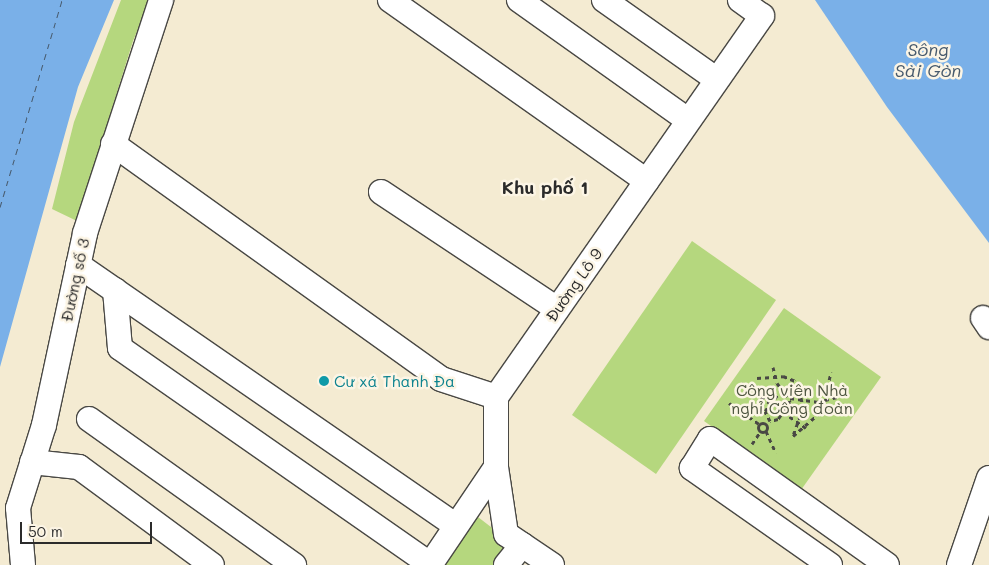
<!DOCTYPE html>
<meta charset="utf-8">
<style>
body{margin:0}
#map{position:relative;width:989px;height:565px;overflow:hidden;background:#f4ebd2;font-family:Mali,sans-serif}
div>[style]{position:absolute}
.green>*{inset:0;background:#b5d77e}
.water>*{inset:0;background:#7ab0e8}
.ferry>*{height:1px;margin-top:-0.5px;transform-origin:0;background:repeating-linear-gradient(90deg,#475a6d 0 6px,transparent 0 11px)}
.path>*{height:3px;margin-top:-1.5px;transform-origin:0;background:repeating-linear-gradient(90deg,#494844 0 4px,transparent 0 8px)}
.path>.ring{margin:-1.5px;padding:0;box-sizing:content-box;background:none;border:3px solid #494844;border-radius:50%}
.roads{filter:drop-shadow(1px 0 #494844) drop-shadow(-1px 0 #494844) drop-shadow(0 1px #494844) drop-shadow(0 -1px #494844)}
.minor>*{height:24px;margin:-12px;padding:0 12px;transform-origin:12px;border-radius:12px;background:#fff}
.dots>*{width:14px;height:14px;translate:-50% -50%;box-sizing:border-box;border:2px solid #fcf5e5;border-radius:50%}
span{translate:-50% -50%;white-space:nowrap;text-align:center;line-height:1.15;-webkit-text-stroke:5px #fcf5e5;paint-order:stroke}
.street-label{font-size:16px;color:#2b2b2b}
.culture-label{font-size:16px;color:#0d838f}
.left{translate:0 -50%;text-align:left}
.park-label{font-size:16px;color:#4e5640}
.water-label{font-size:18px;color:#475a6d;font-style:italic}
.neighbourhood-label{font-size:18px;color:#2b2b2b;font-weight:700}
.scale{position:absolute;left:20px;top:522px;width:132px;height:22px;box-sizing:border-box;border:2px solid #2b2b2b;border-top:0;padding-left:6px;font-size:15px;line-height:18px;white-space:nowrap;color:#2b2b2b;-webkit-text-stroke:4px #fcf5e5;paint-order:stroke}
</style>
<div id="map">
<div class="green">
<i style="clip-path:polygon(121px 0,150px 0,133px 41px,77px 221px,52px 209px,74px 122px)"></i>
<i style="clip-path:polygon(692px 241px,776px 300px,656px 474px,572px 415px)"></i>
<i style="clip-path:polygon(784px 308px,881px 377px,801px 490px,704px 421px)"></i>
<i style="clip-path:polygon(478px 517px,509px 541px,496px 565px,436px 565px,470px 518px)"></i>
</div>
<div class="water">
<i style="clip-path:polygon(0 0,114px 0,78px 87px,0 367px)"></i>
<i style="clip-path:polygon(815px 0,989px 0,989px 243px,887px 107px)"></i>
</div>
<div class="ferry">
<i style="left:0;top:207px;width:216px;rotate:-73.3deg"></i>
</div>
<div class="path">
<i style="left:773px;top:367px;width:16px;rotate:76deg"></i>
<i style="left:777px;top:383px;width:10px;rotate:53deg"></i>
<i style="left:757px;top:378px;width:26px;rotate:-4deg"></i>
<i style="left:783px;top:376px;width:16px;rotate:22deg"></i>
<i style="left:798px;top:382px;width:26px;rotate:79deg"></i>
<i style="left:803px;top:408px;width:30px;rotate:110deg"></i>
<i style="left:793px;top:436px;width:38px;rotate:-41deg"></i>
<i style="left:822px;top:411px;width:40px;rotate:-77deg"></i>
<i style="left:741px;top:383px;width:35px;rotate:35deg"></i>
<i style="left:780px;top:392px;width:6px;rotate:9deg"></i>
<i style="left:786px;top:393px;width:10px;rotate:66deg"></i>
<i style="left:790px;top:402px;width:21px;rotate:125deg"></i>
<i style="left:778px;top:419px;width:8px;rotate:166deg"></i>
<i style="left:770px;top:421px;width:11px;rotate:-117deg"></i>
<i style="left:765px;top:411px;width:24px;rotate:-52deg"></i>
<i style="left:786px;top:393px;width:16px;rotate:-52deg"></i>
<i style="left:790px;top:398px;width:27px;rotate:8deg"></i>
<i style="left:817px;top:402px;width:32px;rotate:-14deg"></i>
<i style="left:729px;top:403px;width:38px;rotate:35deg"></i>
<i style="left:783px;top:412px;width:28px;rotate:35deg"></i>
<i class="ring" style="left:758.5px;top:423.5px;width:6px;height:6px"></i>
<i style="left:766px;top:431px;width:24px;rotate:66deg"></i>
<i style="left:752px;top:444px;width:14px;rotate:-56deg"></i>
</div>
<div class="roads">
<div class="minor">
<i style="left:390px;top:0;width:314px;rotate:35.2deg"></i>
<i style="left:519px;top:0;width:207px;rotate:35.4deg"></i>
<i style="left:604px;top:0;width:137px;rotate:35.2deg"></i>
<i style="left:740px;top:0;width:27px;rotate:36deg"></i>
<i style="left:113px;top:144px;width:403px;rotate:35.6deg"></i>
<i style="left:441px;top:379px;width:58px;rotate:18.1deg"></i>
<i style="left:381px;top:192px;width:211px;rotate:33.6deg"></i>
<i style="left:78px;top:265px;width:459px;rotate:34.6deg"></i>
<i style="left:115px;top:290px;width:58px;rotate:85.1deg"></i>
<i style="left:120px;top:348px;width:378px;rotate:34.9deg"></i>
<i style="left:983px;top:318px;width:11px;rotate:56deg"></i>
<i style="left:89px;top:419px;width:252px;rotate:35.5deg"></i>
<i style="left:32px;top:462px;width:47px;rotate:6.1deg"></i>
<i style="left:79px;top:467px;width:165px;rotate:36.4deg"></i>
<i style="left:23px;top:565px;width:57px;rotate:-95deg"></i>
<i style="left:18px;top:508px;width:87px;rotate:-72.6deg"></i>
<i style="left:44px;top:425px;width:196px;rotate:-77.9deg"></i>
<i style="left:85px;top:233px;width:245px;rotate:-71.9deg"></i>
<i style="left:430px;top:565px;width:118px;rotate:-56deg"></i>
<i style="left:506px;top:565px;width:26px;rotate:-51deg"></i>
<i style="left:552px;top:565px;width:55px;rotate:-146deg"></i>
<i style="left:506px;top:534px;width:68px;rotate:-98.5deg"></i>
<i style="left:496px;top:467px;width:70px;rotate:-90deg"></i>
<i style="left:496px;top:397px;width:465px;rotate:-55.1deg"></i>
<i style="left:830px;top:565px;width:169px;rotate:-144.9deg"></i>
<i style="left:692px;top:468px;width:34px;rotate:-58deg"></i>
<i style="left:710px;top:439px;width:217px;rotate:35.4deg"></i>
<i style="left:959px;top:565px;width:92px;rotate:-71deg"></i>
</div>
</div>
<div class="dots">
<i style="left:324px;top:381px;background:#0f9aa8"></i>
</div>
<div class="street-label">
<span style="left:75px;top:280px;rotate:-78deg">Đường số 3</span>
<span style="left:574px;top:285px;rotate:-55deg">Đường Lô 9</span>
</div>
<div class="culture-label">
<span class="left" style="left:334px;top:381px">Cư xá Thanh Đa</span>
</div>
<div class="park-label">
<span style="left:792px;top:399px">Công viên Nhà<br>nghỉ Công đoàn</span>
</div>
<div class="water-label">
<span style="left:928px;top:60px">Sông<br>Sài Gòn</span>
</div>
<div class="neighbourhood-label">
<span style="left:545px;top:187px">Khu phố 1</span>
</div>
<div class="scale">50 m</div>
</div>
